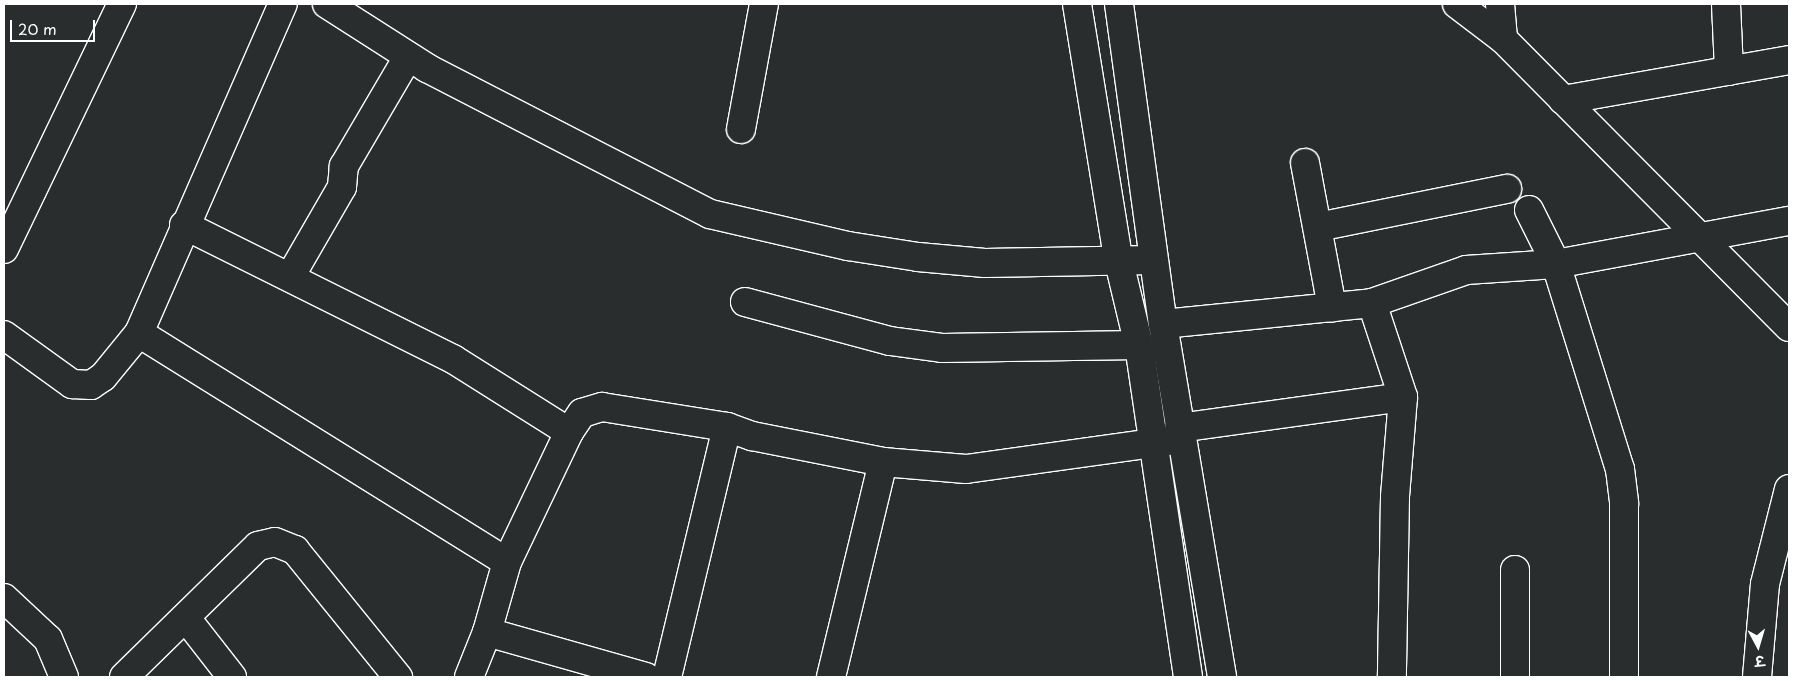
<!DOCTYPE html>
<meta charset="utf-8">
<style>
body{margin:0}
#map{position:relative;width:1793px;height:681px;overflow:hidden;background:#2a2d2e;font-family:"Playpen Sans","Playpen Sans Deva",sans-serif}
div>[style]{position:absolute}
.roads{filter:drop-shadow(1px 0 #fff) drop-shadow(-1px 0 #fff) drop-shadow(0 1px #fff) drop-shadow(0 -1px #fff)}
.street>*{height:28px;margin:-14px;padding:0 14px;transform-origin:14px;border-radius:14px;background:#2a2d2e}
.secondary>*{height:28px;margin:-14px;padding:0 14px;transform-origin:14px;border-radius:14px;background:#2a2d2e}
span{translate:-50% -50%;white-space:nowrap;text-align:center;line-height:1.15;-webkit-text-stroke:4.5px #2a2d2e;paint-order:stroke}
.frame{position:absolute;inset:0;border:5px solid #fff;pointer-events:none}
.north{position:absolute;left:1733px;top:621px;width:50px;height:50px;-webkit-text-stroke:4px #2a2d2e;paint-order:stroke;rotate:174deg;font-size:14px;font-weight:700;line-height:20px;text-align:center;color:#fff}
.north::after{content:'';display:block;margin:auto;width:18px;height:22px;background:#fff;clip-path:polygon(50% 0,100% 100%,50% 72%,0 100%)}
.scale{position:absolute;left:10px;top:20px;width:85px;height:22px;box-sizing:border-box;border:2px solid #fff;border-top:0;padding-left:6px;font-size:15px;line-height:18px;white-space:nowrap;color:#fff;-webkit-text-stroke:4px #2a2d2e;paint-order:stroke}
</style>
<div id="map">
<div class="roads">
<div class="street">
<i style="left:327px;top:4px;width:119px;rotate:32.6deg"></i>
<i style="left:427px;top:68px;width:318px;rotate:27.3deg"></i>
<i style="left:710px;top:214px;width:142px;rotate:13.1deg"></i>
<i style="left:848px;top:246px;width:71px;rotate:8.9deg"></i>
<i style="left:918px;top:257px;width:67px;rotate:5.1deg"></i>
<i style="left:985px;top:263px;width:168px;rotate:-1deg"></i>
<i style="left:1457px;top:4px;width:58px;rotate:37.3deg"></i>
<i style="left:1503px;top:39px;width:406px;rotate:45.2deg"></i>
<i style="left:1500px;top:4px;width:35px;rotate:85deg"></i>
<i style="left:1726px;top:4px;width:67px;rotate:87.4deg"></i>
<i style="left:1563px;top:100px;width:230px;rotate:-10deg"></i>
<i style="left:741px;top:129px;width:127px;rotate:-79.6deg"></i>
<i style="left:1305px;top:163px;width:147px;rotate:79.4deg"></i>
<i style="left:1529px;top:210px;width:60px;rotate:63.4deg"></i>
<i style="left:1556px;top:264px;width:215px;rotate:72.7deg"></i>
<i style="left:1620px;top:469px;width:35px;rotate:83deg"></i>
<i style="left:1624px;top:504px;width:173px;rotate:90deg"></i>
<i style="left:184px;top:225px;width:301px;rotate:26.5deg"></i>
<i style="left:453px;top:359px;width:137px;rotate:32.2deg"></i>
<i style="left:569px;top:432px;width:23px;rotate:-56deg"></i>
<i style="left:582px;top:413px;width:21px;rotate:-17deg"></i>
<i style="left:602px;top:407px;width:127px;rotate:9.1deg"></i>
<i style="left:727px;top:427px;width:27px;rotate:20deg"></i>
<i style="left:752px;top:436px;width:134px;rotate:11.2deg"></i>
<i style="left:883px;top:462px;width:83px;rotate:4.8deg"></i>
<i style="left:966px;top:469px;width:217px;rotate:-7.9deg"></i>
<i style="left:1318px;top:227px;width:193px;rotate:-11.4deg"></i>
<i style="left:4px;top:249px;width:272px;rotate:-64.3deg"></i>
<i style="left:290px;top:277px;width:104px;rotate:-60deg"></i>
<i style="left:342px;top:187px;width:21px;rotate:-85deg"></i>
<i style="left:344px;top:166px;width:126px;rotate:-59.6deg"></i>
<i style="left:745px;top:302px;width:150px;rotate:15.1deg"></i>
<i style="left:890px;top:341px;width:52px;rotate:7.7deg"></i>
<i style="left:942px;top:348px;width:197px;rotate:-0.9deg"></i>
<i style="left:1372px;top:303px;width:99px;rotate:71.7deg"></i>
<i style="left:1403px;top:397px;width:100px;rotate:94.6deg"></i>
<i style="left:1395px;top:497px;width:180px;rotate:91deg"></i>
<i style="left:1163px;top:324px;width:210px;rotate:-5.7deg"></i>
<i style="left:1372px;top:303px;width:100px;rotate:-19.3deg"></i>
<i style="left:1466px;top:270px;width:90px;rotate:-3.8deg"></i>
<i style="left:1556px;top:264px;width:237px;rotate:-10.5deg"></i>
<i style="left:139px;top:333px;width:359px;rotate:-66.4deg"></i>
<i style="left:4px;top:335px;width:84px;rotate:35.8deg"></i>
<i style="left:72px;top:384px;width:19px;rotate:3deg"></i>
<i style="left:91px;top:385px;width:14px;rotate:-34deg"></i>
<i style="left:103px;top:377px;width:57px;rotate:-50.7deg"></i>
<i style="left:139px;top:333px;width:433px;rotate:31.9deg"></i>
<i style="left:507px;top:562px;width:144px;rotate:-64.5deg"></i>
<i style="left:1179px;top:428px;width:226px;rotate:-7.9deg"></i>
<i style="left:4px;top:598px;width:60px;rotate:43deg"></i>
<i style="left:48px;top:639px;width:41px;rotate:67.2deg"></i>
<i style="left:186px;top:618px;width:75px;rotate:52.1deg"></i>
<i style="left:487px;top:632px;width:165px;rotate:15.8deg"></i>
<i style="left:124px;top:677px;width:187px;rotate:-44.4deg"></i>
<i style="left:258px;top:546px;width:17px;rotate:-13deg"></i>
<i style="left:275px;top:542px;width:22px;rotate:22deg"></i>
<i style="left:295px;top:550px;width:164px;rotate:51deg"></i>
<i style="left:469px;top:677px;width:48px;rotate:-68.2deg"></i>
<i style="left:487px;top:632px;width:73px;rotate:-74.1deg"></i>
<i style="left:667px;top:677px;width:257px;rotate:-76.5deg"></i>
<i style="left:831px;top:677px;width:221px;rotate:-76.4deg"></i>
<i style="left:1515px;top:677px;width:107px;rotate:-90deg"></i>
<i style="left:1757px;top:677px;width:93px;rotate:-85.1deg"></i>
<i style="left:1765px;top:584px;width:98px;rotate:-75.8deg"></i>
</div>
<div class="secondary">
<i style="left:1077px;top:4px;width:261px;rotate:80.8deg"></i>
<i style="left:1119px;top:262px;width:85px;rotate:76.5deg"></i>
<i style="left:1139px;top:345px;width:336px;rotate:81.6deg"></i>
<i style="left:1119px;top:4px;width:323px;rotate:82.2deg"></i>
<i style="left:1163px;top:324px;width:358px;rotate:80.5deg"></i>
</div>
</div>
<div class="frame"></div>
<div class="north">उ</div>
<div class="scale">20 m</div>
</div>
